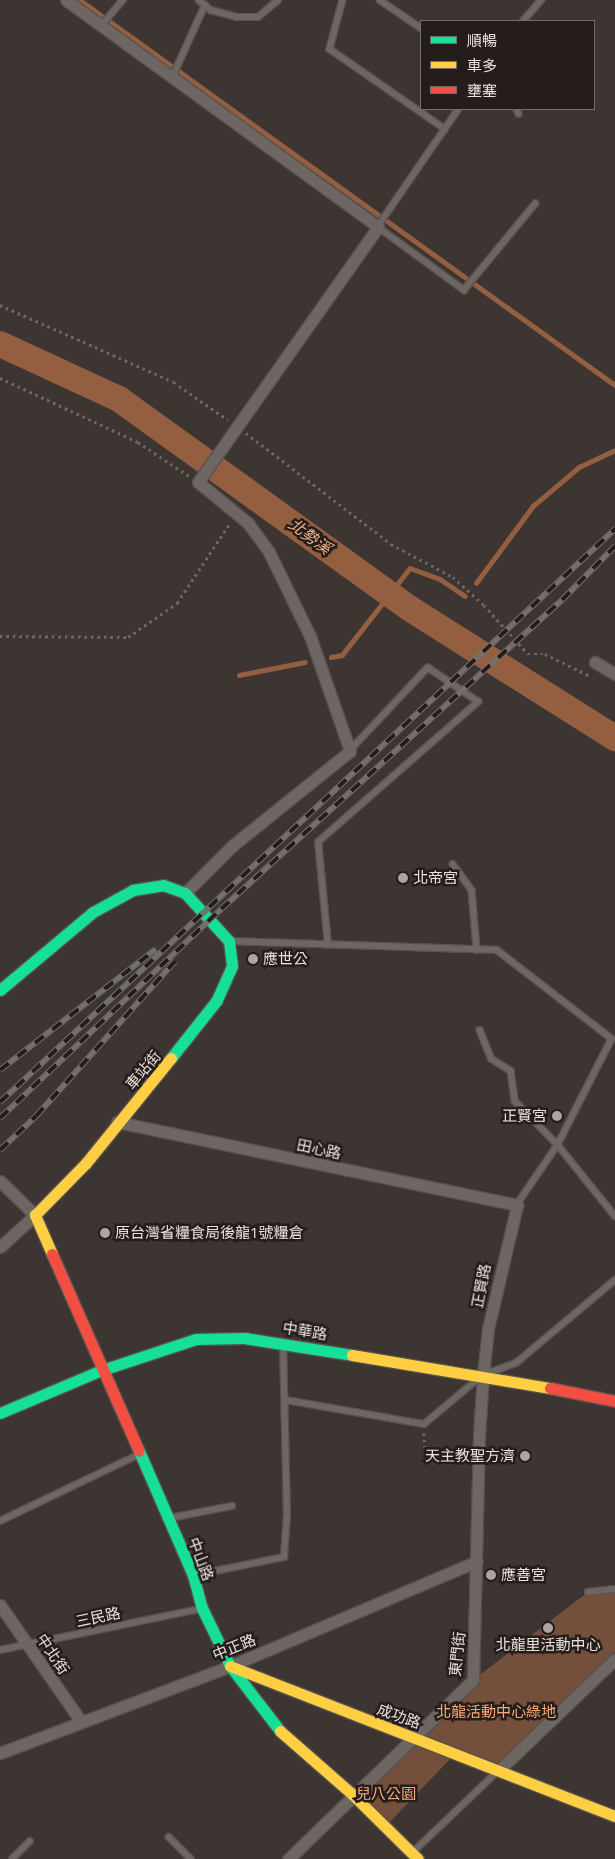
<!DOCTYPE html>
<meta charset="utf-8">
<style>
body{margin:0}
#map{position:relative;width:615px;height:1859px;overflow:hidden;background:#3d3532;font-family:"Open Sans","Noto Sans TC",sans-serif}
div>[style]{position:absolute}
.green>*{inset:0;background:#734f3c}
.stream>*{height:4.5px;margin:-2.25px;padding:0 2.25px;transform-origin:2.25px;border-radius:2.25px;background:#945f41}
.river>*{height:26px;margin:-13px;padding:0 13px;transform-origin:13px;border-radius:13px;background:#945f41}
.path>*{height:2.5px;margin-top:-1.25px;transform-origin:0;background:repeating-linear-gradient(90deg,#6d6865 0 2.5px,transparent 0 6.5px)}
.roads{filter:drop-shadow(1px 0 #58514e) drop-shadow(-1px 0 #58514e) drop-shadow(0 1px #58514e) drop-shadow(0 -1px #58514e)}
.lane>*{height:5.5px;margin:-2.75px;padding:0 2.75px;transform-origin:2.75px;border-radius:2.75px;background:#6d6663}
.street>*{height:11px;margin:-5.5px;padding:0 5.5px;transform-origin:5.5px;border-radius:5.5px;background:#6d6663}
.fast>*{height:11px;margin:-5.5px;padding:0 5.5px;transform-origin:5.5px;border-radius:5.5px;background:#16e098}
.slow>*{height:11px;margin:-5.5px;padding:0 5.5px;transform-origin:5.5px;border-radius:5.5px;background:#ffcf43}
.jam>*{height:11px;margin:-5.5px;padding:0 5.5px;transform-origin:5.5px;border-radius:5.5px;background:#f24e42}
.rail>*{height:5.5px;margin-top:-2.75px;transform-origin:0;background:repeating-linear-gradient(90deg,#241d1a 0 11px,#75706e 0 22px);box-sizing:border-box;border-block:1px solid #75706e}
.dots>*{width:14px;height:14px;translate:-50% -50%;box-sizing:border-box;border:2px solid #241d1a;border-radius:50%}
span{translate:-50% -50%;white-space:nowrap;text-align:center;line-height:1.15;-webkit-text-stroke:5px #241d1a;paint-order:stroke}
.poi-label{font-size:15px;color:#ebe2de}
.left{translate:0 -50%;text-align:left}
.right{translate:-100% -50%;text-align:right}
.street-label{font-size:15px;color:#ebe2de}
.park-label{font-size:15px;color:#fda878}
.water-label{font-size:16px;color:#f7b28c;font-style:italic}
.legend{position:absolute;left:420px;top:20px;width:175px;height:90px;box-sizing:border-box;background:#241d1a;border:1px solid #746c68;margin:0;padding:6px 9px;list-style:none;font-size:15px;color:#ebe2de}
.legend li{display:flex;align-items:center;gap:10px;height:25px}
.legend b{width:25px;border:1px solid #746c68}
</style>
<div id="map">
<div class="green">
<i style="clip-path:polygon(615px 1589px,615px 1652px,494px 1767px,456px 1753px,385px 1827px,353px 1795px,473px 1680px,588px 1592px)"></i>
</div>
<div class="stream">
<i style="left:80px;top:0;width:659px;rotate:35.74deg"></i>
<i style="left:476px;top:583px;width:96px;rotate:-53.5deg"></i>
<i style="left:533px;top:506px;width:60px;rotate:-40.3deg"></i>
<i style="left:579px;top:467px;width:40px;rotate:-25deg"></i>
<i style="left:331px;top:657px;width:11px;rotate:-10deg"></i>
<i style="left:342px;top:655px;width:110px;rotate:-52deg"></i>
<i style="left:410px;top:568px;width:32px;rotate:20deg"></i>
<i style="left:440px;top:579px;width:30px;rotate:34deg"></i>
<i style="left:239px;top:675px;width:67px;rotate:-11.1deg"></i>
</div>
<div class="river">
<i style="left:0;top:344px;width:131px;rotate:24.8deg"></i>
<i style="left:119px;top:399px;width:357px;rotate:35.8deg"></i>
<i style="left:409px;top:608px;width:244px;rotate:32.3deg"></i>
</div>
<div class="path">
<i style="left:0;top:305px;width:190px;rotate:23.9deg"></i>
<i style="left:174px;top:382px;width:66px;rotate:35.1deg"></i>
<i style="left:0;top:378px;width:152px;rotate:24.9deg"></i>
<i style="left:138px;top:442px;width:61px;rotate:33.7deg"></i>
<i style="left:246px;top:433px;width:183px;rotate:37.4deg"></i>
<i style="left:391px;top:544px;width:70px;rotate:28deg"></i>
<i style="left:453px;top:577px;width:42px;rotate:42.1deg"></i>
<i style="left:484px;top:605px;width:66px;rotate:48.1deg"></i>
<i style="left:528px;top:654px;width:17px"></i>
<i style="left:545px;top:654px;width:50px;rotate:26.1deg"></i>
<i style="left:0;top:636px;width:128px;rotate:0.4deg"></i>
<i style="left:128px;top:637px;width:60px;rotate:-34.8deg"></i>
<i style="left:177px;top:603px;width:96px;rotate:-56.5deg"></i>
<i style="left:424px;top:1433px;width:14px;rotate:86deg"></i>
</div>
<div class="roads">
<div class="lane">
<i style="left:199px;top:0;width:16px;rotate:40deg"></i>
<i style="left:211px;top:10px;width:27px;rotate:15deg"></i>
<i style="left:237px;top:17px;width:21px"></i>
<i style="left:258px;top:17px;width:26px;rotate:-40deg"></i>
<i style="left:343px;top:0;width:51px;rotate:104.9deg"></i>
<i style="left:330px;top:49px;width:140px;rotate:34.8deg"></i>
<i style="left:380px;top:0;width:50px;rotate:34.3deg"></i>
<i style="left:523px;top:21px;width:28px;rotate:-49deg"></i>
<i style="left:101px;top:26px;width:34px;rotate:-50deg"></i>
<i style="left:172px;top:78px;width:80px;rotate:-65.7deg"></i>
<i style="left:459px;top:109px;width:143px;rotate:124.5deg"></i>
<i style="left:378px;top:227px;width:107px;rotate:36.2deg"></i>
<i style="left:464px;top:290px;width:112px;rotate:-50.5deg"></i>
<i style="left:517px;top:109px;width:5px;rotate:68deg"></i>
<i style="left:453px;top:864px;width:32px;rotate:54deg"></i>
<i style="left:472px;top:890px;width:60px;rotate:85.2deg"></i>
<i style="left:231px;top:941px;width:266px;rotate:1.9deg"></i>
<i style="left:497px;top:950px;width:145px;rotate:37.7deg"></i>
<i style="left:612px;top:1039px;width:119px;rotate:117deg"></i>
<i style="left:558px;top:1145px;width:73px;rotate:124.3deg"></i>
<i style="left:328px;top:945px;width:103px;rotate:-95.5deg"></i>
<i style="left:318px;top:842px;width:213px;rotate:-41.2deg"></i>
<i style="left:478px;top:702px;width:60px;rotate:-145.8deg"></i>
<i style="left:428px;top:668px;width:114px;rotate:133.2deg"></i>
<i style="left:480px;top:1030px;width:31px;rotate:68deg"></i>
<i style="left:492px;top:1059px;width:22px;rotate:32deg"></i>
<i style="left:511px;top:1071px;width:30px;rotate:82deg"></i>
<i style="left:515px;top:1101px;width:62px;rotate:45.7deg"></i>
<i style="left:558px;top:1145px;width:91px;rotate:51.2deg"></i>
<i style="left:491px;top:1372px;width:27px;rotate:-20deg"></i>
<i style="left:516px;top:1363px;width:129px;rotate:-40deg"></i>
<i style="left:286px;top:1400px;width:140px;rotate:9.9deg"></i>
<i style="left:424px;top:1424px;width:72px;rotate:-39.9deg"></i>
<i style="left:170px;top:1518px;width:63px;rotate:-11deg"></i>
<i style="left:0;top:1521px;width:153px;rotate:-25.6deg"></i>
<i style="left:195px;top:1575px;width:91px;rotate:-11.4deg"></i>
<i style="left:284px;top:1557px;width:39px;rotate:-86deg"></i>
<i style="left:287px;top:1518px;width:173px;rotate:-91.3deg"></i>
<i style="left:588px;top:1592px;width:27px;rotate:-6deg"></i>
<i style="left:0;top:1650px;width:204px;rotate:-11.6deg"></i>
<i style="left:169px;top:1837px;width:31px;rotate:45deg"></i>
<i style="left:413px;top:1852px;width:116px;rotate:-43.6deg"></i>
<i style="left:12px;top:1859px;width:25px;rotate:-45deg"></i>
</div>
<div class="street">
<i style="left:66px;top:0;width:386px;rotate:36deg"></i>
<i style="left:378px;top:227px;width:312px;rotate:125.2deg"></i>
<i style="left:198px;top:482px;width:65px;rotate:39.4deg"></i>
<i style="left:248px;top:523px;width:36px;rotate:54deg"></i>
<i style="left:269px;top:552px;width:93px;rotate:64deg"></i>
<i style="left:310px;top:636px;width:122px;rotate:70.8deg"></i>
<i style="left:350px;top:751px;width:151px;rotate:141.2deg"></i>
<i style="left:232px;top:846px;width:66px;rotate:135deg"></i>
<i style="left:595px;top:662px;width:23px;rotate:31deg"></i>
<i style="left:117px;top:1122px;width:409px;rotate:11.7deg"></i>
<i style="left:517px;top:1205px;width:127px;rotate:103.2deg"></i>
<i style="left:488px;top:1329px;width:46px;rotate:96.2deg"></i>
<i style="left:483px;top:1375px;width:61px;rotate:93.8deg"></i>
<i style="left:479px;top:1436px;width:244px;rotate:91.4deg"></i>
<i style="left:473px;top:1680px;width:257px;rotate:135.9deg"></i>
<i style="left:0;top:1181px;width:49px;rotate:44.2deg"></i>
<i style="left:35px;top:1215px;width:47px;rotate:137.6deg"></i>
<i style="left:0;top:1605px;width:140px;rotate:55.2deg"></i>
<i style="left:0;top:1753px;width:246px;rotate:-20.7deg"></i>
<i style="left:230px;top:1666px;width:268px;rotate:-23deg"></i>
<i style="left:500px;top:1769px;width:159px;rotate:-43.7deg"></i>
</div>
<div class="fast">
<i style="left:0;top:990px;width:121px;rotate:-40deg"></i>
<i style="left:93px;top:912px;width:46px;rotate:-28.8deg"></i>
<i style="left:133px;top:890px;width:30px;rotate:-9deg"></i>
<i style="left:163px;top:885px;width:23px;rotate:20deg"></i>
<i style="left:185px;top:893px;width:65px;rotate:47.5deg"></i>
<i style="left:229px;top:941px;width:25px;rotate:83deg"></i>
<i style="left:232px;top:966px;width:37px;rotate:114deg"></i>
<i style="left:217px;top:1000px;width:74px;rotate:128.4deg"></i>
<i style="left:0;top:1413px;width:111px;rotate:-22.9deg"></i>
<i style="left:102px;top:1370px;width:99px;rotate:-18.3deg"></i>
<i style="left:196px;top:1339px;width:48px;rotate:-1.2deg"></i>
<i style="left:244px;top:1338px;width:109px;rotate:8.9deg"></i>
<i style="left:139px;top:1451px;width:135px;rotate:66.5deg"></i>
<i style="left:193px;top:1575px;width:34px;rotate:75deg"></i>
<i style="left:202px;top:1608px;width:64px;rotate:64.2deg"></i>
<i style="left:230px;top:1666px;width:82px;rotate:52.4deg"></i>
</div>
<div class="slow">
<i style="left:52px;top:1254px;width:43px;rotate:-113.6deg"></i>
<i style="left:35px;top:1215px;width:73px;rotate:-45.6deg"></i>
<i style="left:86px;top:1163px;width:135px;rotate:-51deg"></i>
<i style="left:352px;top:1355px;width:201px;rotate:9.5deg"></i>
<i style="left:230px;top:1666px;width:413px;rotate:21.3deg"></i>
<i style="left:280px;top:1731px;width:97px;rotate:41.2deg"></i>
<i style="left:353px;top:1795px;width:91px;rotate:44.6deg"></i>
</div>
<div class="jam">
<i style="left:52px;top:1254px;width:215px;rotate:66.2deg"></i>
<i style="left:550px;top:1388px;width:66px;rotate:11.3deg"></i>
</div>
</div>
<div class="rail">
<i style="left:0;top:1070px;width:197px;rotate:-37.8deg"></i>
<i style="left:0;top:1102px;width:841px;rotate:-42.98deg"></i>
<i style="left:0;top:1118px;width:304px;rotate:-43.4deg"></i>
<i style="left:221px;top:909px;width:460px;rotate:-42.2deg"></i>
<i style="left:562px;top:600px;width:76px;rotate:-45.5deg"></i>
<i style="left:0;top:1150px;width:50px;rotate:-43.4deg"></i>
<i style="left:36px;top:1116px;width:208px;rotate:-48.1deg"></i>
</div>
<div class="dots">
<i style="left:403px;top:878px;background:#aea5a2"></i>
<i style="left:253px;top:959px;background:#aea5a2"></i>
<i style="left:557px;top:1116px;background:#aea5a2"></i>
<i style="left:105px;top:1233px;background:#aea5a2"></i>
<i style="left:525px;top:1456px;background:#aea5a2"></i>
<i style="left:491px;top:1575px;background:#aea5a2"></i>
<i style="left:548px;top:1628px;background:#aea5a2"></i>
</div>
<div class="poi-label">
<span class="left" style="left:413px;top:878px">北帝宮</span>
<span class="left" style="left:263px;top:959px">應世公</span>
<span class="right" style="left:547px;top:1116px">正賢宮</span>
<span class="left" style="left:115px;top:1233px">原台灣省糧食局後龍1號糧倉</span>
<span class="right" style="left:515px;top:1456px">天主教聖方濟</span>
<span class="left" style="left:501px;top:1575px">應善宮</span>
<span style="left:548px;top:1645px">北龍里活動中心</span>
</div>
<div class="street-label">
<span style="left:143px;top:1070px;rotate:-50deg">車站街</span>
<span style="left:319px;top:1149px;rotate:12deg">田心路</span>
<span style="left:481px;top:1286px;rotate:-79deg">正賢路</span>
<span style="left:305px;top:1331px;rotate:9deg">中華路</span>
<span style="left:201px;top:1559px;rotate:69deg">中山路</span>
<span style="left:98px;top:1617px;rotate:-12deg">三民路</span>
<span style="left:234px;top:1647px;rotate:-22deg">中正路</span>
<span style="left:53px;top:1654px;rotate:56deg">中北街</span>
<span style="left:457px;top:1654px;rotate:-84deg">東門街</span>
<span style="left:399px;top:1716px;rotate:20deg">成功路</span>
</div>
<div class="park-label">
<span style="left:496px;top:1712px">北龍活動中心綠地</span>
<span style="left:386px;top:1794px">兒八公園</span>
</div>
<div class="water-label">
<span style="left:310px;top:536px;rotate:36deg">北勢溪</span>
</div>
<ul class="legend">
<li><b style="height:6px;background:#16e098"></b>順暢</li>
<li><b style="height:6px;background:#ffcf43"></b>車多</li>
<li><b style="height:6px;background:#f24e42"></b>壅塞</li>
</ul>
</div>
